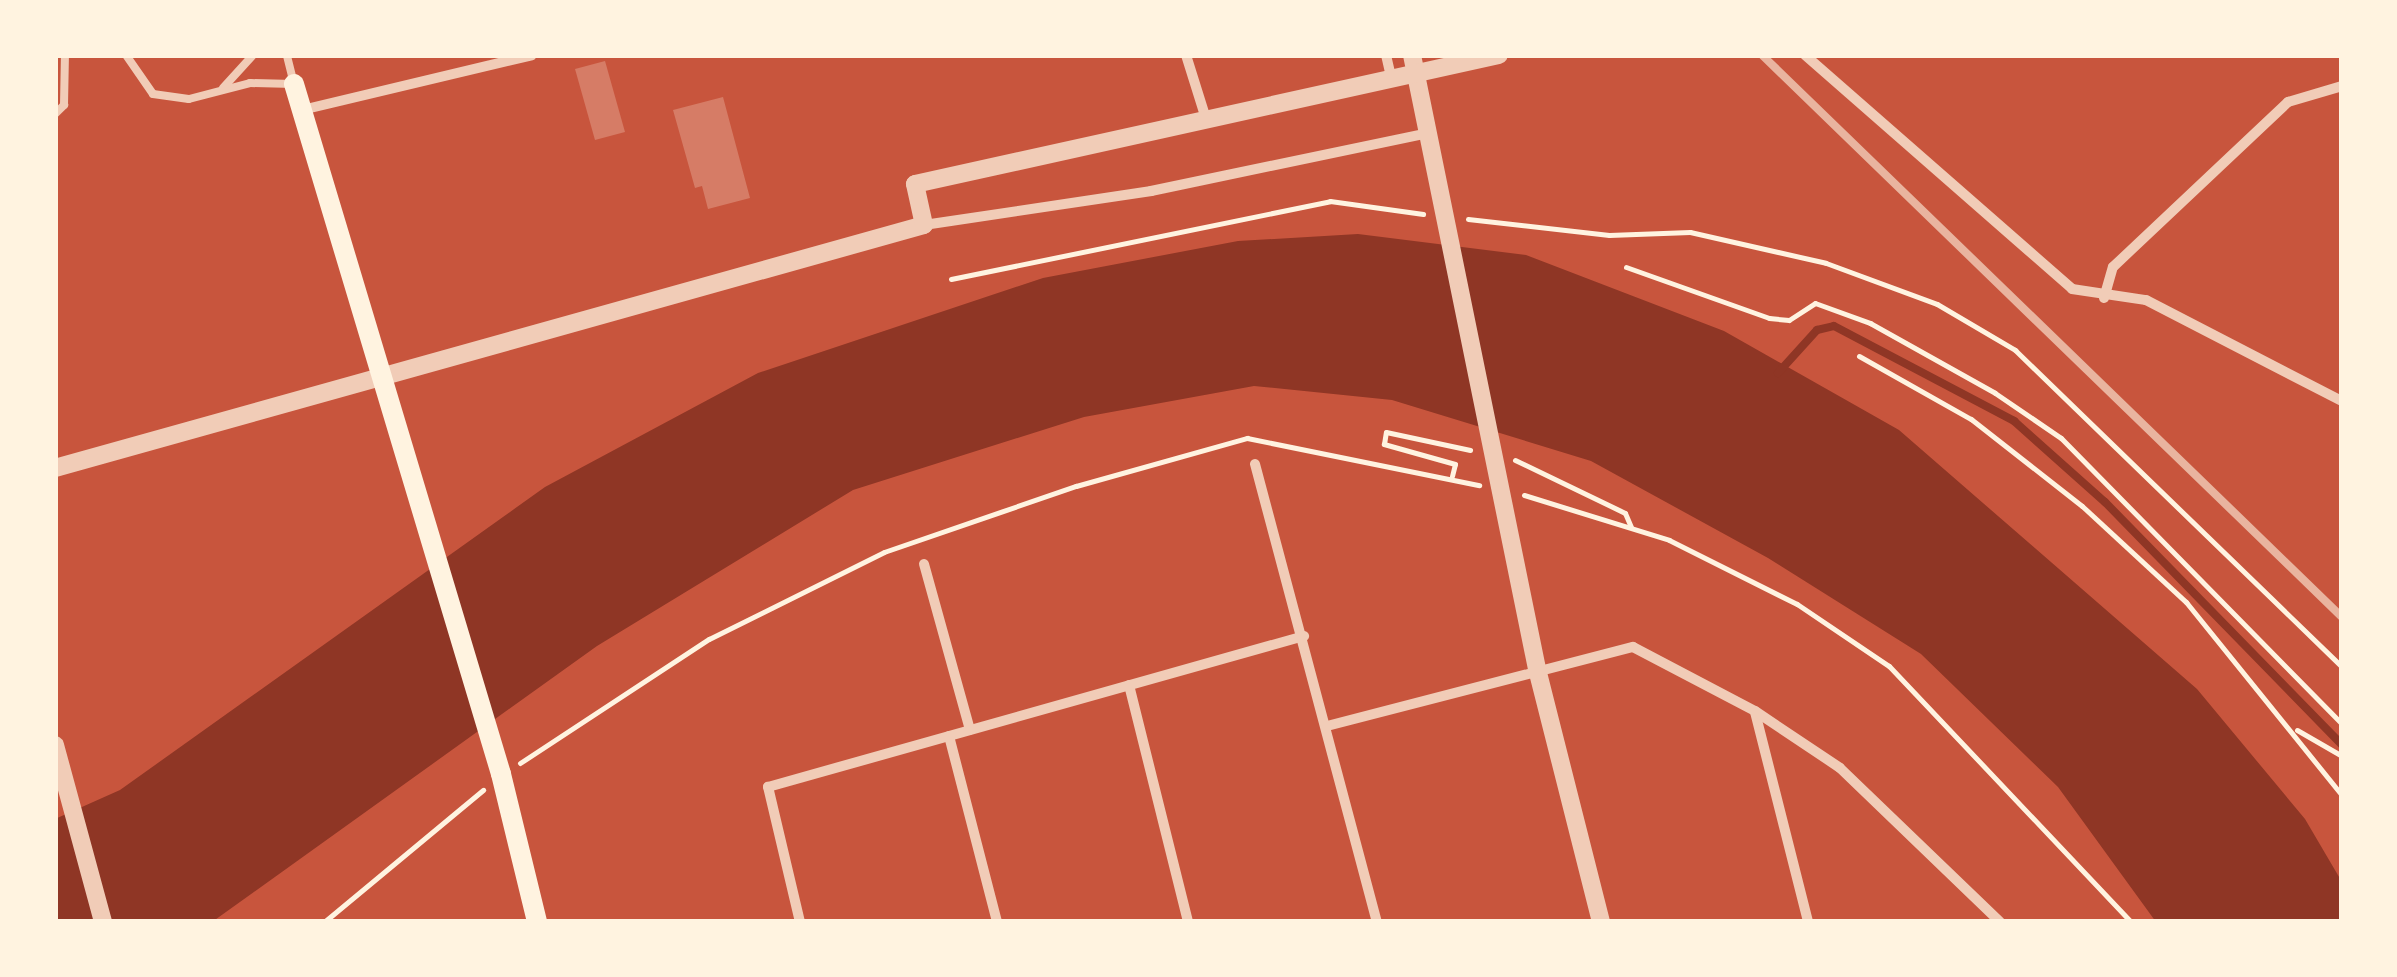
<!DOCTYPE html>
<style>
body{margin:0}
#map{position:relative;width:2397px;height:977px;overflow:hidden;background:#c8553d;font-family:Barlow,sans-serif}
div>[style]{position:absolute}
.water>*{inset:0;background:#8f3625}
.stream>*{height:8px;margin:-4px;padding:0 4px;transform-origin:4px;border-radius:4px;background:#8f3625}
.building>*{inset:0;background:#d67c66}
.path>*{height:5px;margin:-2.5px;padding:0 2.5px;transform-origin:2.5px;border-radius:2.5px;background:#fff3e0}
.service>*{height:8px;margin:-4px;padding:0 4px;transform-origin:4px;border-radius:4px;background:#f1ccb7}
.minor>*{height:10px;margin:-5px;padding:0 5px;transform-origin:5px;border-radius:5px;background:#f1ccb7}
.tertiary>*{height:18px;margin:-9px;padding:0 9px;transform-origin:9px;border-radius:9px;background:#f1ccb7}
.secondary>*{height:20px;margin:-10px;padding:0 10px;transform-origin:10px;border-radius:10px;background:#fff3e0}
.rail>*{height:8px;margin:-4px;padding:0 4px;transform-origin:4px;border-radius:4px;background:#e9b49f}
span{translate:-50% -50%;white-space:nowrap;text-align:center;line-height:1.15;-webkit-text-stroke:10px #fff3e0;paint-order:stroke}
.frame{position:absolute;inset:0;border:58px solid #fff3e0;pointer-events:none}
</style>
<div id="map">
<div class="water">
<i style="clip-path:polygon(1358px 234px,1526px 255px,1724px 331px,1899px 430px,2197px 689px,2305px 819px,2342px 882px,2342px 922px,2156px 922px,2058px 787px,1921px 654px,1768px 558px,1591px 461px,1392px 400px,1254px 386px,1084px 417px,853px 490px,597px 646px,212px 922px,55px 922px,55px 819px,120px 790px,545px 487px,758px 373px,1043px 278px,1238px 241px)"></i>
</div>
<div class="stream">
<i style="left:1778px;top:373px;width:58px;rotate:-47.8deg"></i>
<i style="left:1817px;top:330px;width:17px;rotate:-13deg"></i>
<i style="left:1834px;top:326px;width:204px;rotate:27.8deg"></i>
<i style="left:2014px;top:421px;width:122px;rotate:41.7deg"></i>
<i style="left:2105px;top:502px;width:339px;rotate:45.7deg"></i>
</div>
<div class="building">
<i style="clip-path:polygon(605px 61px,625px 132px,595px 140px,575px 69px)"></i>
<i style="clip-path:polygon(723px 97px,750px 198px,708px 209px,702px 186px,695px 188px,673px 110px)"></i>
</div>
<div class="path">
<i style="left:1468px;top:219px;width:142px;rotate:6.5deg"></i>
<i style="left:1609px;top:235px;width:81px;rotate:-2.1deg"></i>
<i style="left:1690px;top:232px;width:139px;rotate:12.8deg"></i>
<i style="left:1826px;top:263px;width:118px;rotate:20.3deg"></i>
<i style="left:1937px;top:304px;width:91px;rotate:30.5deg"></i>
<i style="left:2015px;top:350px;width:455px;rotate:44.1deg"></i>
<i style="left:1626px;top:267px;width:152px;rotate:19.6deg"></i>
<i style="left:1769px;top:318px;width:20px;rotate:6deg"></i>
<i style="left:1789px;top:320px;width:31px;rotate:-33deg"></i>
<i style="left:1815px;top:303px;width:59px;rotate:20deg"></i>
<i style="left:1870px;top:323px;width:143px;rotate:29.2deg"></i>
<i style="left:1995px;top:393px;width:80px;rotate:34.3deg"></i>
<i style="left:2061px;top:438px;width:401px;rotate:45.5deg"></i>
<i style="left:951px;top:279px;width:387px;rotate:-11.6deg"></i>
<i style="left:1330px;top:201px;width:94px;rotate:8deg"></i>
<i style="left:1859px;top:356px;width:129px;rotate:29.4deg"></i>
<i style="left:1971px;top:419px;width:141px;rotate:38.1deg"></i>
<i style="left:2082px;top:506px;width:142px;rotate:42.7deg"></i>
<i style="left:2186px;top:602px;width:248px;rotate:51.1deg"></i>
<i style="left:1515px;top:460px;width:122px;rotate:25.7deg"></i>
<i style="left:1625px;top:513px;width:15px;rotate:67deg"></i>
<i style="left:1452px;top:476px;width:12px;rotate:-76deg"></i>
<i style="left:1455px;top:464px;width:74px;rotate:-164.3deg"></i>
<i style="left:1384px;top:444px;width:12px;rotate:-81deg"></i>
<i style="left:1386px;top:432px;width:86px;rotate:12.1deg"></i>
<i style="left:1524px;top:495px;width:152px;rotate:17.2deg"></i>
<i style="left:1669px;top:540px;width:143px;rotate:26.6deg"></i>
<i style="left:1797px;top:604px;width:111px;rotate:34deg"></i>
<i style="left:1889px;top:666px;width:352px;rotate:46.6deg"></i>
<i style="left:2297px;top:730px;width:52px;rotate:30deg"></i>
<i style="left:520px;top:763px;width:226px;rotate:-33.3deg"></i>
<i style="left:709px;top:639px;width:195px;rotate:-26.4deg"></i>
<i style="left:884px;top:552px;width:203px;rotate:-19deg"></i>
<i style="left:1076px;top:486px;width:178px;rotate:-15.7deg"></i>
<i style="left:1247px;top:438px;width:237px;rotate:11.5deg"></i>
<i style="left:324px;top:922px;width:207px;rotate:-39.7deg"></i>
</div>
<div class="service">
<i style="left:126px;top:55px;width:47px;rotate:55.3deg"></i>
<i style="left:153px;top:94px;width:36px;rotate:8deg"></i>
<i style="left:189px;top:99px;width:63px;rotate:-14.7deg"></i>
<i style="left:250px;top:83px;width:44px;rotate:1.3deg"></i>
<i style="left:294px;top:84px;width:30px;rotate:-104deg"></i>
<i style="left:223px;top:88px;width:45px;rotate:-47.7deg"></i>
<i style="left:55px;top:114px;width:13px;rotate:-45deg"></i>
<i style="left:64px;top:105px;width:50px;rotate:-88.9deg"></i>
</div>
<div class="minor">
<i style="left:1186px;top:55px;width:70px;rotate:72.6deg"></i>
<i style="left:1386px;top:55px;width:26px;rotate:77deg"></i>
<i style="left:1805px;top:55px;width:355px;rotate:41.2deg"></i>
<i style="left:2072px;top:289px;width:75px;rotate:8.5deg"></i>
<i style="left:2146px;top:300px;width:220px;rotate:27.3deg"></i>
<i style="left:302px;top:110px;width:236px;rotate:-13.4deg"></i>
<i style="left:924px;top:225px;width:230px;rotate:-8.5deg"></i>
<i style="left:1151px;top:191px;width:283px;rotate:-11.8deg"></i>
<i style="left:2104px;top:298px;width:32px;rotate:-74deg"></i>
<i style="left:2113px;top:267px;width:241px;rotate:-43.3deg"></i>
<i style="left:2288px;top:102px;width:56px;rotate:-16.5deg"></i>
<i style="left:1255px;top:464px;width:474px;rotate:75.1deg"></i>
<i style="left:924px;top:564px;width:172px;rotate:74.5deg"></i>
<i style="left:1129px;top:685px;width:244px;rotate:76deg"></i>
<i style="left:1755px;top:712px;width:217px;rotate:75.8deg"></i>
<i style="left:1327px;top:726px;width:316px;rotate:-14.5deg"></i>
<i style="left:1633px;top:647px;width:138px;rotate:27.7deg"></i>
<i style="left:1755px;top:711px;width:102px;rotate:33.8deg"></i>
<i style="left:1840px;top:768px;width:222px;rotate:43.9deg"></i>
<i style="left:949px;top:736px;width:192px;rotate:75.5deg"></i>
<i style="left:800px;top:922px;width:139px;rotate:-103.3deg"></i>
<i style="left:768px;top:787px;width:557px;rotate:-15.73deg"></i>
</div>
<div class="tertiary">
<i style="left:1412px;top:55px;width:627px;rotate:78.49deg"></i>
<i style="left:1537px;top:669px;width:261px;rotate:75.8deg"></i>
<i style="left:55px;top:468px;width:902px;rotate:-15.62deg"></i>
<i style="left:924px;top:225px;width:42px;rotate:-102.4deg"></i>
<i style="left:915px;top:184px;width:598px;rotate:-12.46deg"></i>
<i style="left:55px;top:745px;width:183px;rotate:74.8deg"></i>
</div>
<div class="secondary">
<i style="left:294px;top:84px;width:720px;rotate:73.3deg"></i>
<i style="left:501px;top:774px;width:152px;rotate:76.3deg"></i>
</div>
<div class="rail">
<i style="left:1762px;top:55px;width:808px;rotate:44.1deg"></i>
</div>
<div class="frame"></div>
</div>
